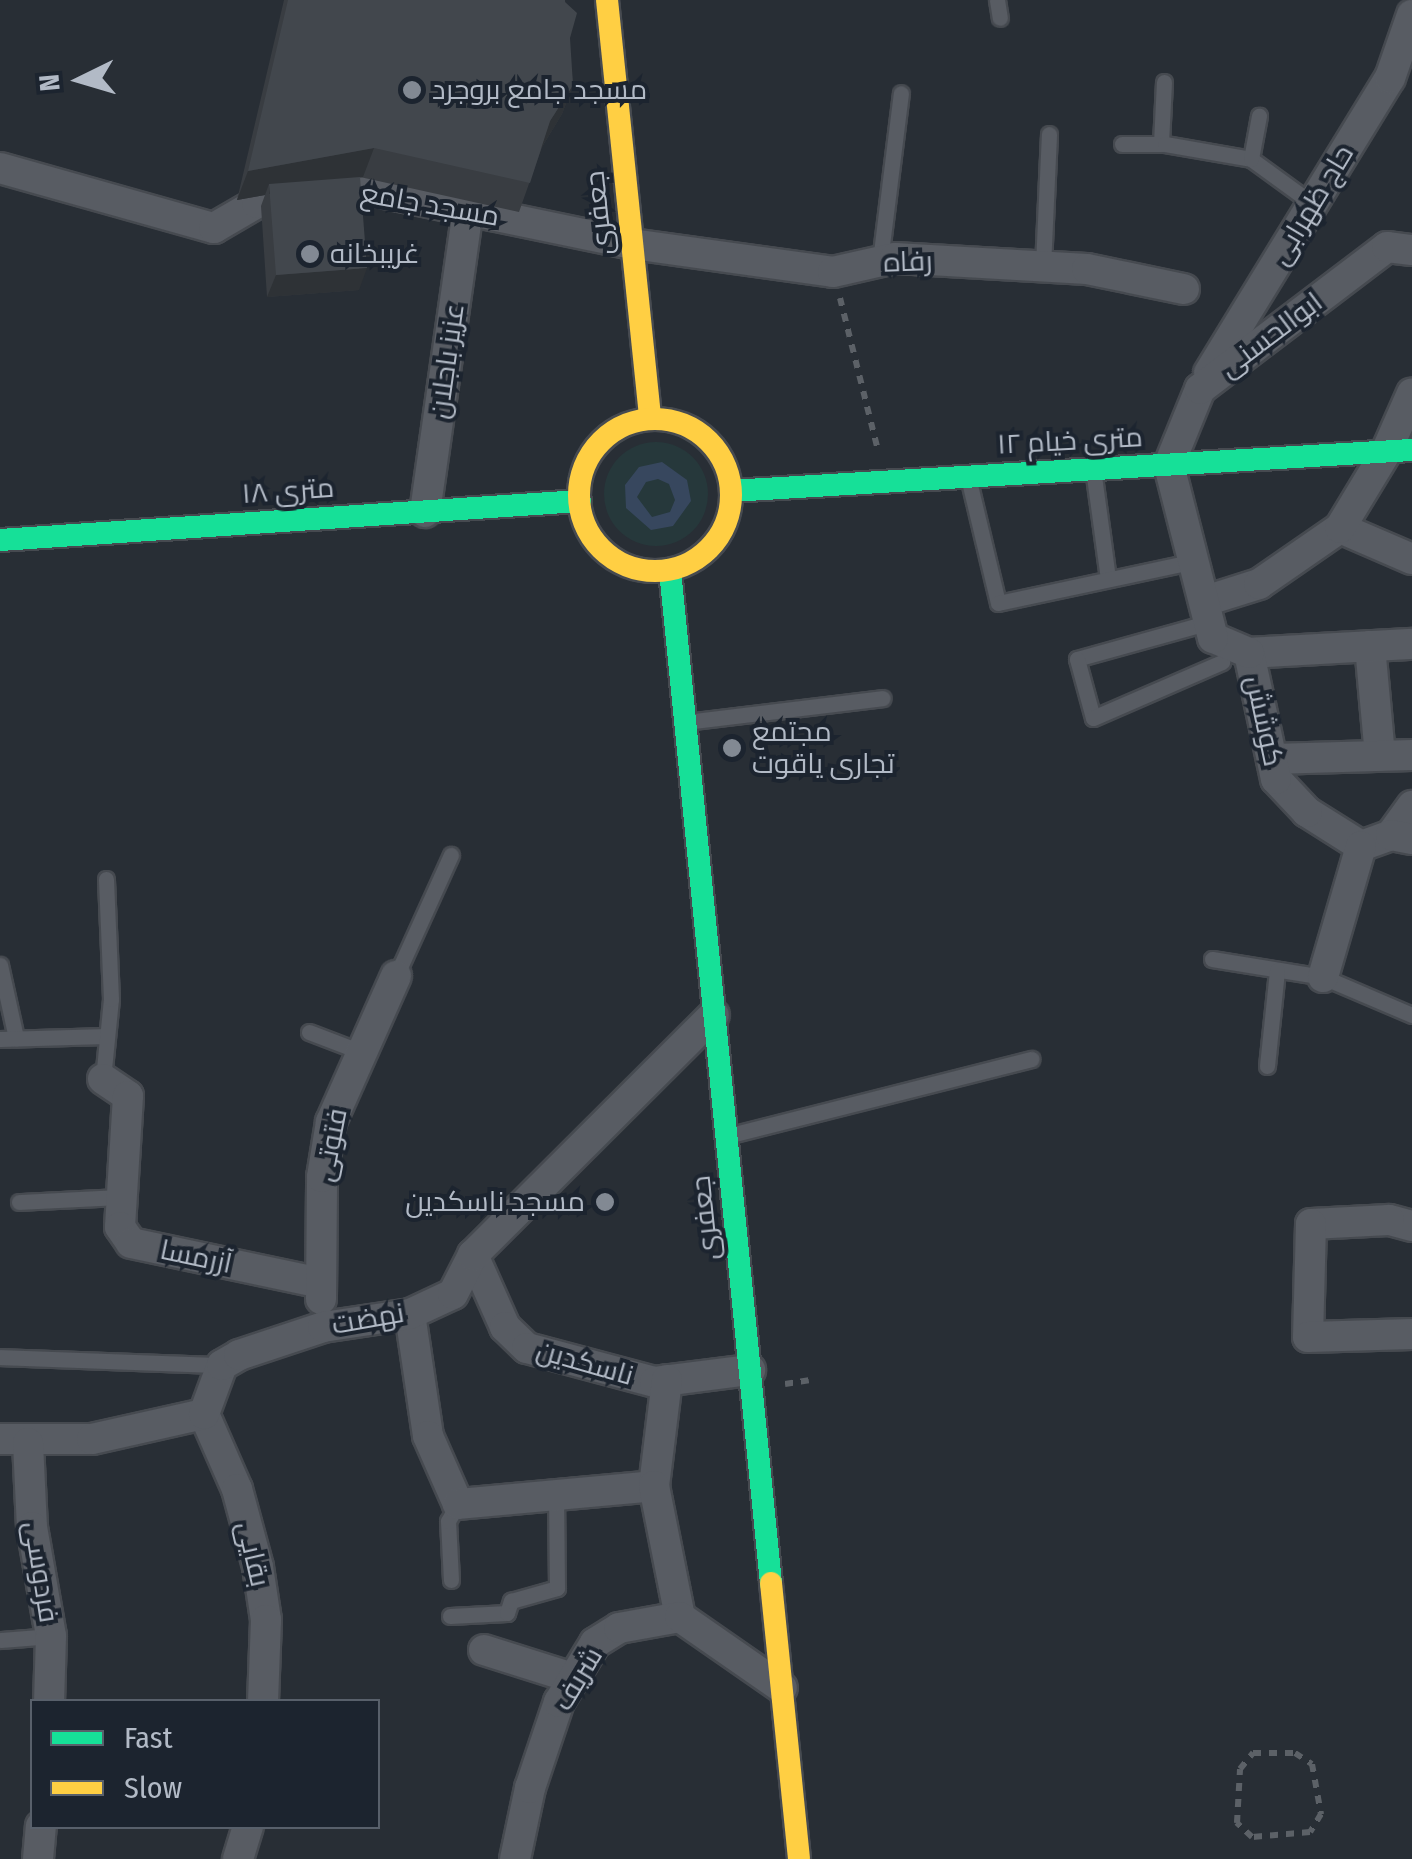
<!DOCTYPE html>
<meta charset="utf-8">
<style>
body{margin:0}
#map{position:relative;width:1412px;height:1859px;overflow:hidden;background:#282e35;font-family:"Fira Sans Condensed",Cairo,sans-serif}
div>[style]{position:absolute}
.green>*{inset:0;background:#26383b}
.round{border-radius:50%}
.water>*{inset:0;background:#37475e}
.path>*{height:6px;margin-top:-3px;transform-origin:0;background:repeating-linear-gradient(90deg,#5c6167 0 8px,transparent 0 16px)}
.roads{filter:drop-shadow(2px 0 #464a50) drop-shadow(-2px 0 #464a50) drop-shadow(0 2px #464a50) drop-shadow(0 -2px #464a50)}
.lane>*{height:15px;margin:-7.5px;padding:0 7.5px;transform-origin:7.5px;border-radius:7.5px;background:#585c63}
.street>*{height:30px;margin:-15px;padding:0 15px;transform-origin:15px;border-radius:15px;background:#585c63}
.fast>*{height:22px;margin:-11px;padding:0 11px;transform-origin:11px;border-radius:11px;background:#16e098}
.slow>*{height:22px;margin:-11px;padding:0 11px;transform-origin:11px;border-radius:11px;background:#ffcf43}
.slow>.ring{margin:-11px;padding:0;box-sizing:content-box;background:none;border:22px solid #ffcf43;border-radius:50%}
.wall>*{inset:0;background:#393d42}
.shaded-wall>*{inset:0;background:#2e3236}
.building>*{inset:0;background:#42474d}
.dots>*{width:28px;height:28px;translate:-50% -50%;box-sizing:border-box;border:5px solid #1c242f;border-radius:50%}
span{translate:-50% -50%;white-space:nowrap;text-align:center;line-height:1.15;-webkit-text-stroke:8px #1c242f;paint-order:stroke}
.poi-label{font-size:28px;color:#b2bac6}
.left{translate:0 -50%;text-align:left}
.right{translate:-100% -50%;text-align:right}
.street-label{font-size:28px;color:#b2bac6}
.legend{position:absolute;left:30px;top:1699px;width:350px;height:130px;box-sizing:border-box;background:#1c242f;border:2px solid #58606b;margin:0;padding:12px 18px;list-style:none;font-size:30px;color:#b2bac6}
.legend li{display:flex;align-items:center;gap:20px;height:50px}
.legend b{width:50px;border:2px solid #58606b}
.north{position:absolute;left:30px;top:30px;width:100px;height:100px;-webkit-text-stroke:8px #1c242f;paint-order:stroke;rotate:265deg;font-size:28px;font-weight:700;line-height:40px;text-align:center;color:#b2bac6}
.north::after{content:'';display:block;margin:auto;width:35px;height:45px;background:#b2bac6;clip-path:polygon(50% 0,100% 100%,50% 72%,0 100%)}
</style>
<div id="map">
<div class="green">
<i class="round" style="left:604px;top:442px;width:104px;height:104px"></i>
</div>
<div class="water">
<i style="clip-path:polygon(evenodd,662px 462px,687px 480px,691px 501px,673px 526px,651px 530px,626px 508px,625px 485px,639px 467px,662px 462px,658px 479px,669px 484px,675px 500px,670px 512px,652px 517px,637px 497px,646px 482px,658px 479px)"></i>
</div>
<div class="path">
<i style="left:840px;top:298px;width:157px;rotate:76deg"></i>
<i style="left:785px;top:1384px;width:24px;rotate:-9deg"></i>
<i style="left:1253px;top:1753px;width:42px"></i>
<i style="left:1295px;top:1753px;width:20px;rotate:33deg"></i>
<i style="left:1312px;top:1764px;width:51px;rotate:79.8deg"></i>
<i style="left:1321px;top:1814px;width:21px;rotate:121deg"></i>
<i style="left:1310px;top:1832px;width:58px;rotate:175.1deg"></i>
<i style="left:1252px;top:1837px;width:21px;rotate:-137deg"></i>
<i style="left:1237px;top:1823px;width:54px;rotate:-86.8deg"></i>
<i style="left:1240px;top:1769px;width:21px;rotate:-51deg"></i>
</div>
<div class="roads">
<div class="lane">
<i style="left:997px;top:0;width:18px;rotate:81deg"></i>
<i style="left:1161px;top:143px;width:61px;rotate:-87.2deg"></i>
<i style="left:1122px;top:144px;width:43px"></i>
<i style="left:1165px;top:144px;width:87px;rotate:9.9deg"></i>
<i style="left:1251px;top:159px;width:77px;rotate:36deg"></i>
<i style="left:1251px;top:159px;width:44px;rotate:-79.5deg"></i>
<i style="left:880px;top:261px;width:169px;rotate:-82.9deg"></i>
<i style="left:1043px;top:266px;width:132px;rotate:-87.4deg"></i>
<i style="left:1093px;top:469px;width:111px;rotate:82.2deg"></i>
<i style="left:969px;top:481px;width:125px;rotate:76.6deg"></i>
<i style="left:998px;top:603px;width:201px;rotate:-12deg"></i>
<i style="left:1210px;top:622px;width:138px;rotate:164.5deg"></i>
<i style="left:1077px;top:659px;width:61px;rotate:74.8deg"></i>
<i style="left:1093px;top:718px;width:141px;rotate:-23.5deg"></i>
<i style="left:686px;top:722px;width:198px;rotate:-6.9deg"></i>
<i style="left:1212px;top:959px;width:112px;rotate:9.2deg"></i>
<i style="left:1323px;top:977px;width:97px;rotate:23.1deg"></i>
<i style="left:0;top:965px;width:75px;rotate:77.6deg"></i>
<i style="left:396px;top:976px;width:133px;rotate:-65.6deg"></i>
<i style="left:309px;top:1032px;width:56px;rotate:21deg"></i>
<i style="left:0;top:1039px;width:107px;rotate:-1.6deg"></i>
<i style="left:1267px;top:1066px;width:96px;rotate:-84deg"></i>
<i style="left:103px;top:1079px;width:80px;rotate:-84.3deg"></i>
<i style="left:111px;top:999px;width:120px;rotate:-92.4deg"></i>
<i style="left:731px;top:1135px;width:310px;rotate:-14.2deg"></i>
<i style="left:19px;top:1202px;width:103px;rotate:-2.8deg"></i>
<i style="left:0;top:1357px;width:222px;rotate:2.1deg"></i>
<i style="left:451px;top:1580px;width:59px;rotate:-92.9deg"></i>
<i style="left:448px;top:1521px;width:20px;rotate:-60deg"></i>
<i style="left:450px;top:1616px;width:57px;rotate:-3deg"></i>
<i style="left:507px;top:1613px;width:13px;rotate:-72deg"></i>
<i style="left:511px;top:1601px;width:48px;rotate:-15.8deg"></i>
<i style="left:557px;top:1588px;width:93px;rotate:-90.6deg"></i>
<i style="left:0;top:1640px;width:51px;rotate:-4.5deg"></i>
</div>
<div class="street">
<i style="left:0;top:168px;width:222px;rotate:15.7deg"></i>
<i style="left:214px;top:228px;width:50px;rotate:-30.2deg"></i>
<i style="left:257px;top:203px;width:105px;rotate:-8.2deg"></i>
<i style="left:361px;top:188px;width:277px;rotate:11.7deg"></i>
<i style="left:632px;top:244px;width:203px;rotate:7.9deg"></i>
<i style="left:833px;top:272px;width:64px;rotate:-12.7deg"></i>
<i style="left:895px;top:258px;width:192px;rotate:3.3deg"></i>
<i style="left:1087px;top:269px;width:99px;rotate:11.7deg"></i>
<i style="left:1209px;top:373px;width:346px;rotate:-58.5deg"></i>
<i style="left:1390px;top:78px;width:67px;rotate:-70.8deg"></i>
<i style="left:425px;top:512px;width:305px;rotate:-81.9deg"></i>
<i style="left:1340px;top:528px;width:78px;rotate:23.3deg"></i>
<i style="left:1205px;top:601px;width:57px;rotate:-17.5deg"></i>
<i style="left:1259px;top:584px;width:98px;rotate:-34.7deg"></i>
<i style="left:1340px;top:528px;width:89px;rotate:-58.8deg"></i>
<i style="left:1386px;top:452px;width:64px;rotate:-66.2deg"></i>
<i style="left:1370px;top:646px;width:110px;rotate:84.8deg"></i>
<i style="left:1249px;top:653px;width:163px;rotate:-3.2deg"></i>
<i style="left:1272px;top:759px;width:140px;rotate:-1.6deg"></i>
<i style="left:1391px;top:835px;width:36px;rotate:-54deg"></i>
<i style="left:1361px;top:846px;width:64px;rotate:-147.8deg"></i>
<i style="left:1307px;top:812px;width:45px;rotate:-133.2deg"></i>
<i style="left:1276px;top:779px;width:129px;rotate:-102.1deg"></i>
<i style="left:1249px;top:653px;width:39px;rotate:-157deg"></i>
<i style="left:1213px;top:638px;width:179px;rotate:-104.3deg"></i>
<i style="left:1169px;top:465px;width:82px;rotate:-67.8deg"></i>
<i style="left:1200px;top:389px;width:235px;rotate:-37.2deg"></i>
<i style="left:1387px;top:247px;width:25px;rotate:7deg"></i>
<i style="left:1361px;top:846px;width:32px;rotate:-20deg"></i>
<i style="left:1391px;top:835px;width:21px;rotate:11deg"></i>
<i style="left:1323px;top:977px;width:136px;rotate:-73.8deg"></i>
<i style="left:103px;top:1079px;width:30px;rotate:34deg"></i>
<i style="left:128px;top:1096px;width:131px;rotate:93.5deg"></i>
<i style="left:120px;top:1227px;width:19px;rotate:55deg"></i>
<i style="left:131px;top:1243px;width:193px;rotate:11.9deg"></i>
<i style="left:1412px;top:1226px;width:24px;rotate:-165deg"></i>
<i style="left:1389px;top:1220px;width:78px;rotate:177.1deg"></i>
<i style="left:1311px;top:1224px;width:113px;rotate:91.5deg"></i>
<i style="left:1308px;top:1337px;width:104px;rotate:-1.7deg"></i>
<i style="left:473px;top:1255px;width:79px;rotate:66deg"></i>
<i style="left:505px;top:1327px;width:30px;rotate:44deg"></i>
<i style="left:527px;top:1348px;width:132px;rotate:14.9deg"></i>
<i style="left:655px;top:1382px;width:96px;rotate:-7.2deg"></i>
<i style="left:321px;top:1299px;width:122px;rotate:-89.5deg"></i>
<i style="left:322px;top:1177px;width:56px;rotate:-80.7deg"></i>
<i style="left:331px;top:1122px;width:160px;rotate:-66deg"></i>
<i style="left:410px;top:1314px;width:123px;rotate:81.6deg"></i>
<i style="left:428px;top:1436px;width:74px;rotate:66.2deg"></i>
<i style="left:458px;top:1504px;width:197px;rotate:-5.2deg"></i>
<i style="left:667px;top:1380px;width:107px;rotate:97deg"></i>
<i style="left:654px;top:1486px;width:134px;rotate:78.8deg"></i>
<i style="left:204px;top:1414px;width:82px;rotate:66.3deg"></i>
<i style="left:237px;top:1489px;width:81px;rotate:74.9deg"></i>
<i style="left:258px;top:1567px;width:54px;rotate:81.4deg"></i>
<i style="left:266px;top:1620px;width:82px;rotate:92.1deg"></i>
<i style="left:0;top:1439px;width:92px"></i>
<i style="left:92px;top:1439px;width:115px;rotate:-12.6deg"></i>
<i style="left:204px;top:1414px;width:52px;rotate:-69.8deg"></i>
<i style="left:222px;top:1365px;width:20px;rotate:-30deg"></i>
<i style="left:239px;top:1355px;width:89px;rotate:-18.4deg"></i>
<i style="left:323px;top:1327px;width:88px;rotate:-8.5deg"></i>
<i style="left:410px;top:1314px;width:47px;rotate:-24.9deg"></i>
<i style="left:453px;top:1294px;width:44px;rotate:-62.9deg"></i>
<i style="left:473px;top:1255px;width:340px;rotate:-44.9deg"></i>
<i style="left:28px;top:1443px;width:84px;rotate:87.3deg"></i>
<i style="left:32px;top:1527px;width:111px;rotate:80.1deg"></i>
<i style="left:51px;top:1636px;width:66px;rotate:91.7deg"></i>
<i style="left:484px;top:1650px;width:93px;rotate:17.5deg"></i>
<i style="left:38px;top:1859px;width:33px;rotate:-85deg"></i>
<i style="left:238px;top:1859px;width:34px;rotate:-73deg"></i>
<i style="left:515px;top:1859px;width:73px;rotate:-78.1deg"></i>
<i style="left:530px;top:1788px;width:91px;rotate:-71.4deg"></i>
<i style="left:559px;top:1702px;width:69px;rotate:-58.6deg"></i>
<i style="left:595px;top:1643px;width:28px;rotate:-32deg"></i>
<i style="left:619px;top:1628px;width:62px;rotate:-10.2deg"></i>
<i style="left:680px;top:1617px;width:124px;rotate:34.8deg"></i>
</div>
<div class="fast">
<i style="left:731px;top:491px;width:682px;rotate:-3.45deg"></i>
<i style="left:0;top:540px;width:581px;rotate:-3.85deg"></i>
<i style="left:670px;top:570px;width:1018px;rotate:84.31deg"></i>
</div>
<div class="slow">
<i style="left:607px;top:0;width:421px;rotate:84.1deg"></i>
<i class="ring" style="left:579px;top:419px;width:130px;height:130px"></i>
<i style="left:771px;top:1583px;width:277px;rotate:84.2deg"></i>
</div>
</div>
<div class="wall">
<i style="clip-path:polygon(284px 0,565px 0,573px 85px,562px 114px,542px 147px,519px 212px,360px 177px,359px 290px,267px 297px,261px 206px,265px 195px,237px 200px)"></i>
</div>
<div class="shaded-wall">
<i style="clip-path:polygon(573px 85px,562px 114px,540px 150px,550px 121px)"></i>
<i style="clip-path:polygon(374px 148px,363px 177px,269px 194px,269px 184px,265px 195px,237px 200px,248px 171px)"></i>
<i style="clip-path:polygon(367px 268px,359px 290px,267px 297px,276px 275px)"></i>
</div>
<div class="building">
<i style="clip-path:polygon(288px 0,565px 0,565px 2px,577px 13px,570px 38px,573px 85px,550px 121px,530px 183px,374px 148px,248px 171px)"></i>
<i style="clip-path:polygon(360px 177px,367px 268px,276px 275px,269px 184px)"></i>
</div>
<div class="dots">
<i style="left:412px;top:90px;background:#828993"></i>
<i style="left:310px;top:254px;background:#828993"></i>
<i style="left:732px;top:748px;background:#828993"></i>
<i style="left:605px;top:1202px;background:#828993"></i>
</div>
<div class="poi-label">
<span class="left" style="left:432px;top:90px">مسجد جامع بروجرد</span>
<span class="left" style="left:330px;top:254px">غریبخانه</span>
<span class="left" style="left:752px;top:748px">مجتمع<br>تجاری یاقوت</span>
<span class="right" style="left:585px;top:1202px">مسجد ناسکدین</span>
</div>
<div class="street-label">
<span style="left:430px;top:205px;rotate:10deg">مسجد جامع</span>
<span style="left:1312px;top:205px;rotate:-59deg">حاج ظهرابی</span>
<span style="left:599px;top:213px;rotate:-96deg">جعفری</span>
<span style="left:908px;top:262px;rotate:-2deg">رفاه</span>
<span style="left:1271px;top:335px;rotate:-37deg">ابوالحسنی</span>
<span style="left:447px;top:361px;rotate:-82deg">عزیز باجلان</span>
<span style="left:1070px;top:441px;rotate:-3deg">۱۲ متری خیام</span>
<span style="left:288px;top:491px;rotate:-4deg">۱۸ متری</span>
<span style="left:1264px;top:721px;rotate:78deg">کوشش</span>
<span style="left:331px;top:1145px;rotate:-79deg">فتوتی</span>
<span style="left:705px;top:1218px;rotate:-96deg">جعفری</span>
<span style="left:196px;top:1257px;rotate:12deg">آزرمسا</span>
<span style="left:368px;top:1319px;rotate:-10deg">نهضت</span>
<span style="left:585px;top:1363px;rotate:16deg">ناسکدین</span>
<span style="left:253px;top:1554px;rotate:77deg">بقایی</span>
<span style="left:41px;top:1572px;rotate:81deg">فردوسی</span>
<span style="left:578px;top:1679px;rotate:-59deg">شریف</span>
</div>
<ul class="legend">
<li><b style="height:12px;background:#16e098"></b>Fast</li>
<li><b style="height:12px;background:#ffcf43"></b>Slow</li>
</ul>
<div class="north">N</div>
</div>
